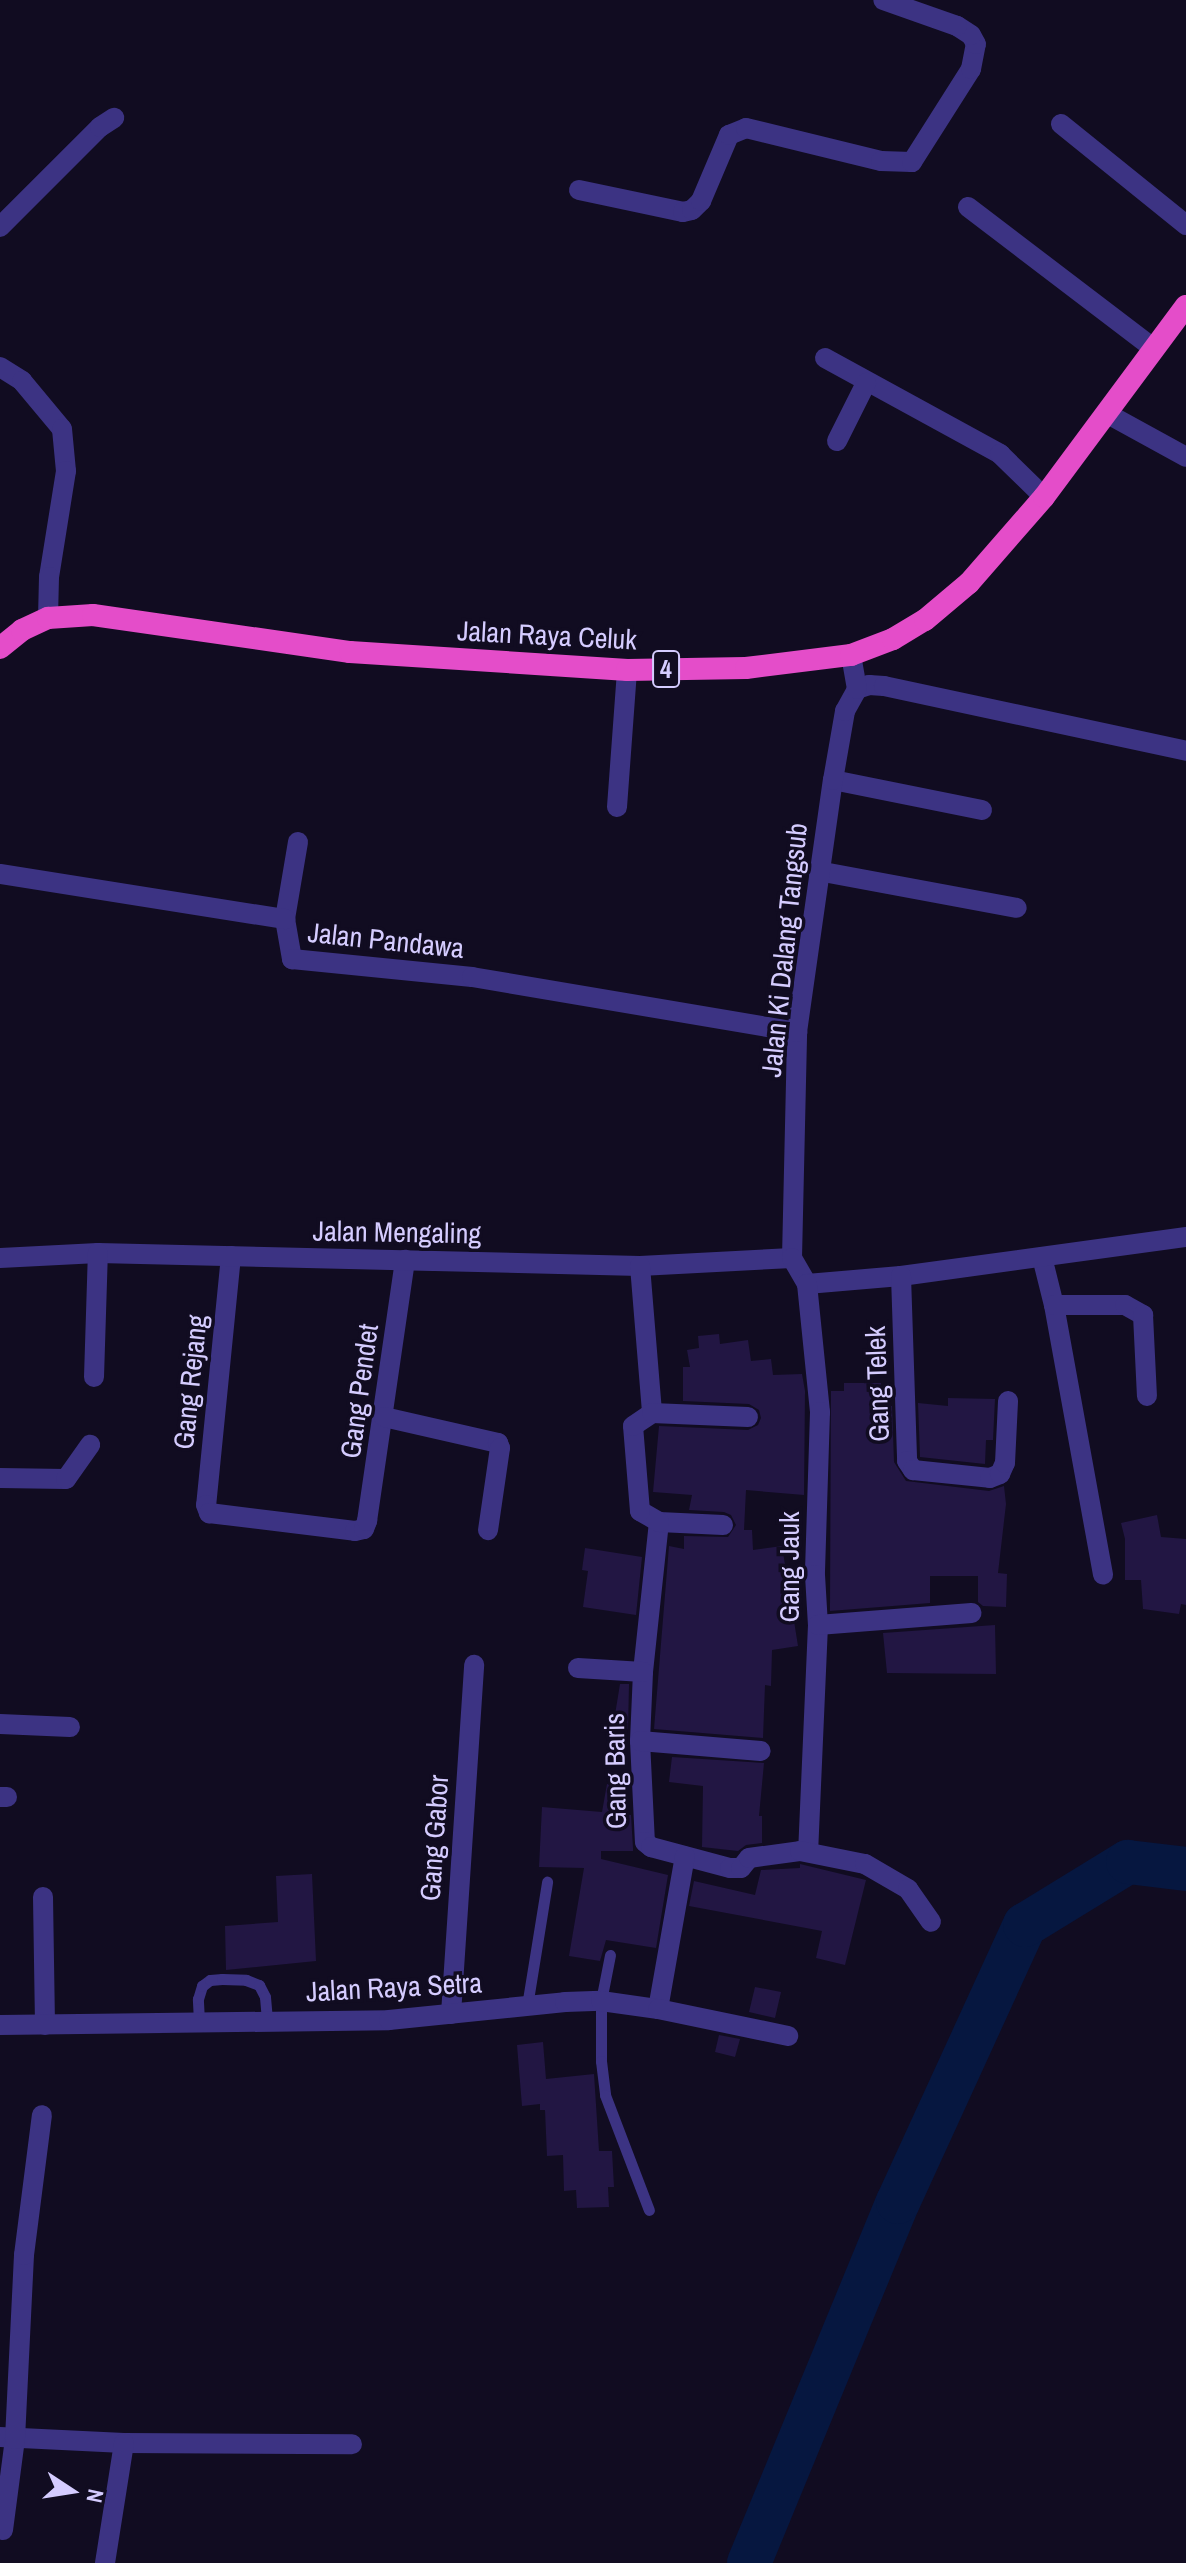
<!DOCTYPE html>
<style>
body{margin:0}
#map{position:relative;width:1186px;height:2563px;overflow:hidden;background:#110c21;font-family:"Archivo Narrow",sans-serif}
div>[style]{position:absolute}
.river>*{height:44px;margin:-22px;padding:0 22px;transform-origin:22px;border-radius:22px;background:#061740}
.building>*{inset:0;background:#221643}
.service>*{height:11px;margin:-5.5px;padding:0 5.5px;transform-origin:5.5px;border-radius:5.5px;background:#3c3383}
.minor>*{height:20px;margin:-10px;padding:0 10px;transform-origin:10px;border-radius:10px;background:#3c3383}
.trunk>*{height:22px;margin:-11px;padding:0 11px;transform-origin:11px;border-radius:11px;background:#e44dc9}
span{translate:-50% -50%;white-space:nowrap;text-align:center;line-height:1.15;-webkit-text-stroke:7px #110c21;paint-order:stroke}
.shield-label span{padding:2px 6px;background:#110c21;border:2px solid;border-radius:6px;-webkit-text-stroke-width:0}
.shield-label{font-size:26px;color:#d5ccff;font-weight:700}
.street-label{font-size:28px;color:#d5ccff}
.north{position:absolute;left:32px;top:2451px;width:80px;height:80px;-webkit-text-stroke:6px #110c21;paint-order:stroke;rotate:102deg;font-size:22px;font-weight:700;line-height:32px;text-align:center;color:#d5ccff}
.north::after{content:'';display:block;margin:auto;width:28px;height:36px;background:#d5ccff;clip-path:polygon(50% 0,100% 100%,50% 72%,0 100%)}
</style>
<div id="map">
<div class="river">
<i style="left:749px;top:2563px;width:391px;rotate:-67.6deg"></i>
<i style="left:898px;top:2202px;width:305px;rotate:-65.4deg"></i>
<i style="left:1025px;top:1925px;width:121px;rotate:-31.5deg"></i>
<i style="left:1128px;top:1862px;width:58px;rotate:6.9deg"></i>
</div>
<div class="building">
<i style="clip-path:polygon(719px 1334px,720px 1344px,748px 1340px,751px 1361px,771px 1359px,773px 1375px,802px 1374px,805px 1391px,804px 1495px,746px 1490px,744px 1530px,752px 1530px,753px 1550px,782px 1546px,798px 1646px,772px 1650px,771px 1686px,765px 1685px,763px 1738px,654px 1729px,669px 1546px,684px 1549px,684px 1536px,728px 1537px,736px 1525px,731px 1515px,724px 1512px,689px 1510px,692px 1495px,653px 1492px,659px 1426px,748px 1430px,758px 1425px,761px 1418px,759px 1410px,749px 1404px,683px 1401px,683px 1367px,690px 1367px,687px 1350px,699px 1348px,698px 1336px)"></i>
<i style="clip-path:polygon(844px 1383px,881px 1383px,881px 1404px,892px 1406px,894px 1462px,906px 1481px,989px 1491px,1004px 1486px,1006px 1504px,998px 1573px,1007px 1574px,1006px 1607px,983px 1606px,978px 1602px,978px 1576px,930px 1576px,930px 1603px,830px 1611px,831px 1391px,844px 1391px)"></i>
<i style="clip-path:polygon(948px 1398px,995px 1399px,993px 1440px,986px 1440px,985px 1464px,920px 1457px,918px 1403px,948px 1406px)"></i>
<i style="clip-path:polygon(1157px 1515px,1161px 1537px,1186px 1539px,1186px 1605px,1181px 1604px,1179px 1614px,1143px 1609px,1141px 1580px,1125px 1580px,1125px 1539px,1121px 1523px)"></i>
<i style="clip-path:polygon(585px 1548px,642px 1557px,636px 1615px,583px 1607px,588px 1571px,582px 1570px)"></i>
<i style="clip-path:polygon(995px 1625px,996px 1674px,887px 1673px,883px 1633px)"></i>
<i style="clip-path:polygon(620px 1684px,629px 1684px,628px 1729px,613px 1727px)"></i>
<i style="clip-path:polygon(672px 1757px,764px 1763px,759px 1816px,762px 1816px,762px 1843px,746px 1845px,738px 1851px,702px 1847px,703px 1786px,669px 1782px)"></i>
<i style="clip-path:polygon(607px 1784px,627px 1788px,622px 1814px,631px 1815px,633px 1848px,633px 1851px,601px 1851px,601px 1859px,668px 1875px,656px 1948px,606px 1940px,600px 1961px,569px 1956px,584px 1868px,539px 1867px,542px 1807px,602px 1812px)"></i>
<i style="clip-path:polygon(800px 1864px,866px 1880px,845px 1965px,816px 1958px,822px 1931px,689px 1906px,694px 1881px,755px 1895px,761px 1870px,800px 1868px)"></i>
<i style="clip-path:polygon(312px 1874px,316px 1961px,226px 1970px,225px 1926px,278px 1922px,276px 1876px)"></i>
<i style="clip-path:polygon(755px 1987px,781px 1992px,775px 2018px,749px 2012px)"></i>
<i style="clip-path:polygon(719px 2035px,740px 2039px,735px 2057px,715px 2052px)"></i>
<i style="clip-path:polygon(543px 2042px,546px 2079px,594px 2074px,599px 2151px,612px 2151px,614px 2187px,608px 2187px,609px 2207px,577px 2208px,576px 2190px,564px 2191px,563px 2155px,547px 2156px,545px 2110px,540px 2110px,540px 2104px,522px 2106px,517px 2045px)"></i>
</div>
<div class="service">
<i style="left:610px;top:1955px;width:47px;rotate:101.1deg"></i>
<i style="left:601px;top:2001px;width:60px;rotate:90deg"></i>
<i style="left:601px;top:2061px;width:34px;rotate:83deg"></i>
<i style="left:605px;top:2095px;width:123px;rotate:69.1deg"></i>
<i style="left:527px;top:2006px;width:126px;rotate:-80.8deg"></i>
<i style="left:199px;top:2021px;width:22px;rotate:-93deg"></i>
<i style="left:198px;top:1999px;width:14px;rotate:-73deg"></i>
<i style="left:202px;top:1986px;width:10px;rotate:-37deg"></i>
<i style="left:210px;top:1980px;width:12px;rotate:-5deg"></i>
<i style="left:222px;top:1979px;width:24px;rotate:2deg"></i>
<i style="left:246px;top:1980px;width:14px;rotate:21deg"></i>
<i style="left:259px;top:1985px;width:13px;rotate:63deg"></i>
<i style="left:265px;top:1997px;width:24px;rotate:85deg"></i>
</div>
<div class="minor">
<i style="left:1061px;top:124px;width:161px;rotate:38.9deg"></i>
<i style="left:579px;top:190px;width:106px;rotate:11.9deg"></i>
<i style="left:683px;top:212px;width:9px;rotate:-13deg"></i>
<i style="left:692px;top:210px;width:13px;rotate:-45deg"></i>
<i style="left:701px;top:201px;width:72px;rotate:-67deg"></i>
<i style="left:729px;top:135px;width:18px;rotate:-22deg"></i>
<i style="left:746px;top:128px;width:139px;rotate:13.7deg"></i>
<i style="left:881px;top:161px;width:31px;rotate:2deg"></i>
<i style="left:912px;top:162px;width:110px;rotate:-57.6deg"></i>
<i style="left:971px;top:69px;width:25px;rotate:-79deg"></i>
<i style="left:976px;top:44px;width:10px;rotate:-119deg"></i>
<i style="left:971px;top:35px;width:17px;rotate:-147deg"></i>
<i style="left:957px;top:26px;width:78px;rotate:-160.6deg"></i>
<i style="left:968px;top:207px;width:231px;rotate:37.3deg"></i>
<i style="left:0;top:227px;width:141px;rotate:-45deg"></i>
<i style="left:100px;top:127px;width:17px;rotate:-33deg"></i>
<i style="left:825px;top:358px;width:200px;rotate:28.7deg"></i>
<i style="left:1000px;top:454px;width:62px;rotate:44.3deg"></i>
<i style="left:0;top:367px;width:26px;rotate:32deg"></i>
<i style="left:22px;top:381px;width:62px;rotate:50.2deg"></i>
<i style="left:62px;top:429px;width:42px;rotate:84.6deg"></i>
<i style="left:66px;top:471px;width:107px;rotate:99.1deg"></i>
<i style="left:49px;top:577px;width:41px;rotate:91.4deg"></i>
<i style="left:1106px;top:413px;width:91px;rotate:28.8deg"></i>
<i style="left:837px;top:441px;width:65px;rotate:-63.4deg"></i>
<i style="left:857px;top:689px;width:13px;rotate:-18deg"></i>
<i style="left:869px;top:685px;width:15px;rotate:4deg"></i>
<i style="left:884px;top:686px;width:309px;rotate:12.1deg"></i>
<i style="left:833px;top:780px;width:152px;rotate:11.4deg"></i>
<i style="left:617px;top:807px;width:137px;rotate:-85.8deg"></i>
<i style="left:298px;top:842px;width:78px;rotate:99.6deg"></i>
<i style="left:285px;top:919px;width:41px;rotate:80.1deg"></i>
<i style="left:292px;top:959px;width:181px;rotate:5.7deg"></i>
<i style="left:472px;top:977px;width:330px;rotate:9.6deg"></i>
<i style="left:818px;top:871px;width:202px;rotate:10.5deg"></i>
<i style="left:0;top:874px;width:289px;rotate:9deg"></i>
<i style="left:231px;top:1256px;width:250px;rotate:95.7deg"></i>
<i style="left:206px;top:1505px;width:9px;rotate:69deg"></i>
<i style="left:209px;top:1513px;width:147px;rotate:7deg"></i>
<i style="left:355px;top:1531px;width:9px;rotate:-13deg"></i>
<i style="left:364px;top:1529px;width:9px;rotate:-69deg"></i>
<i style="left:367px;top:1521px;width:264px;rotate:-81.7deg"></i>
<i style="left:1042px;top:1257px;width:49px;rotate:76deg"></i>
<i style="left:1054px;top:1305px;width:274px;rotate:79.7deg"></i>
<i style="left:0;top:1258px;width:98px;rotate:-2.9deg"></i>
<i style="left:98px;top:1253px;width:542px;rotate:1.37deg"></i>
<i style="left:640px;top:1266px;width:152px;rotate:-3deg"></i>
<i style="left:792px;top:1258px;width:226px;rotate:-88.7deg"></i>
<i style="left:797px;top:1032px;width:255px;rotate:-81.9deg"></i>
<i style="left:833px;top:780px;width:70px;rotate:-80.1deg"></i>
<i style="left:845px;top:711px;width:25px;rotate:-61deg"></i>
<i style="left:857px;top:689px;width:35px;rotate:-100deg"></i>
<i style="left:792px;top:1258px;width:30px;rotate:60deg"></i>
<i style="left:807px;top:1284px;width:94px;rotate:-4.9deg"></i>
<i style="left:901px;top:1276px;width:288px;rotate:-7.8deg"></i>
<i style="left:640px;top:1266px;width:147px;rotate:85.3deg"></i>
<i style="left:901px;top:1276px;width:185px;rotate:88.1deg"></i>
<i style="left:907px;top:1461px;width:11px;rotate:56deg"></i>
<i style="left:913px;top:1470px;width:77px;rotate:5.9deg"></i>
<i style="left:990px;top:1478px;width:11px;rotate:-22deg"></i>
<i style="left:1000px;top:1474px;width:12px;rotate:-66deg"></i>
<i style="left:1005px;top:1463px;width:62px;rotate:-87.2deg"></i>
<i style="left:807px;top:1284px;width:129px;rotate:84.2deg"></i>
<i style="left:820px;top:1412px;width:163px;rotate:91.8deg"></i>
<i style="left:815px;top:1575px;width:50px;rotate:86.6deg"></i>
<i style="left:818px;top:1625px;width:226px;rotate:92.5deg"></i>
<i style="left:1054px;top:1305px;width:71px"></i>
<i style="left:1125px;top:1305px;width:21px;rotate:29deg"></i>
<i style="left:1143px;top:1315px;width:81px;rotate:87.2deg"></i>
<i style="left:94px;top:1377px;width:124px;rotate:-88.2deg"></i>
<i style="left:384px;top:1417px;width:117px;rotate:12.8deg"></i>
<i style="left:498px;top:1443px;width:5px;rotate:68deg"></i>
<i style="left:500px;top:1448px;width:83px;rotate:98.3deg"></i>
<i style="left:0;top:1478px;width:66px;rotate:0.9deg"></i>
<i style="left:66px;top:1479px;width:42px;rotate:-54.8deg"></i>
<i style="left:659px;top:1522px;width:151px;rotate:96.1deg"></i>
<i style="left:643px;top:1672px;width:69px;rotate:92.5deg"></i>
<i style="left:640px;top:1741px;width:101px;rotate:87.2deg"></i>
<i style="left:645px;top:1842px;width:8px;rotate:40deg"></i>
<i style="left:651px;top:1847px;width:82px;rotate:14.9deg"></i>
<i style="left:730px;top:1868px;width:11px"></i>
<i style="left:741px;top:1868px;width:13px;rotate:-51deg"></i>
<i style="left:749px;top:1858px;width:51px;rotate:-7.8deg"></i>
<i style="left:800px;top:1851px;width:66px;rotate:11.3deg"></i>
<i style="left:865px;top:1864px;width:50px;rotate:30.2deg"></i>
<i style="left:908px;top:1889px;width:40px;rotate:55.1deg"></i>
<i style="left:723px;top:1525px;width:64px;rotate:-177.3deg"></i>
<i style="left:659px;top:1522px;width:22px;rotate:-150deg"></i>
<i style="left:640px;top:1511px;width:85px;rotate:-94.7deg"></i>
<i style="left:633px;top:1426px;width:23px;rotate:-34deg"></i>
<i style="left:652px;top:1413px;width:96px;rotate:2.4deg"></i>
<i style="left:818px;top:1625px;width:154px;rotate:-4.5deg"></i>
<i style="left:578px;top:1668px;width:65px;rotate:3.5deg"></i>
<i style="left:0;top:1724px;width:70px;rotate:2.5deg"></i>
<i style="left:640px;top:1741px;width:121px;rotate:4.7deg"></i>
<i style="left:0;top:1797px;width:7px"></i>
<i style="left:43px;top:1897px;width:128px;rotate:89.1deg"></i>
<i style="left:658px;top:2009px;width:155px;rotate:-80deg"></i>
<i style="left:451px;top:2014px;width:350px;rotate:-86.2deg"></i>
<i style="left:0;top:2025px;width:389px;rotate:-0.7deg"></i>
<i style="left:389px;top:2020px;width:177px;rotate:-5.8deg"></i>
<i style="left:565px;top:2002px;width:36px;rotate:-2deg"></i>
<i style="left:601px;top:2001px;width:58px;rotate:8deg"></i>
<i style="left:658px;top:2009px;width:133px;rotate:11.7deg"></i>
<i style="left:0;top:2437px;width:124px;rotate:2.8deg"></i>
<i style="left:124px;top:2443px;width:228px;rotate:0.3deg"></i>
<i style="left:3px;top:2530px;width:92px;rotate:-82.5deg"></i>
<i style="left:15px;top:2439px;width:184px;rotate:-87.2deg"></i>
<i style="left:24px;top:2255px;width:141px;rotate:-82.7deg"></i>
<i style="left:105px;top:2563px;width:121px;rotate:-81deg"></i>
</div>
<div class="trunk">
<i style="left:0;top:648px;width:28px;rotate:-39deg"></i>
<i style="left:22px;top:630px;width:29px;rotate:-25deg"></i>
<i style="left:48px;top:618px;width:45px;rotate:-3.8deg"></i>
<i style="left:93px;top:615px;width:260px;rotate:8.2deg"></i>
<i style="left:350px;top:652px;width:278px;rotate:3.7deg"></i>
<i style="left:627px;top:670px;width:119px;rotate:-1deg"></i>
<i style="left:746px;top:668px;width:106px;rotate:-7.1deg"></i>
<i style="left:851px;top:655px;width:45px;rotate:-20.9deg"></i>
<i style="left:893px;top:639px;width:37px;rotate:-31deg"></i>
<i style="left:925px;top:620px;width:57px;rotate:-40.1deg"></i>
<i style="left:969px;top:583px;width:114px;rotate:-48.9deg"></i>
<i style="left:1044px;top:497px;width:238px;rotate:-53.4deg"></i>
</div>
<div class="shield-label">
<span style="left:666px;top:669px">4</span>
</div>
<div class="street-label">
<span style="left:547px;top:635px;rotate:3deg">Jalan Raya Celuk</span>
<span style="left:386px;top:940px;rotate:6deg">Jalan Pandawa</span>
<span style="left:784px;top:950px;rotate:-84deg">Jalan Ki Dalang Tangsub</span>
<span style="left:397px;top:1232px;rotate:1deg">Jalan Mengaling</span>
<span style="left:190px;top:1382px;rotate:-84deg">Gang Rejang</span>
<span style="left:877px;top:1384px;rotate:-92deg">Gang Telek</span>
<span style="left:359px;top:1391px;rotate:-82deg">Gang Pendet</span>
<span style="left:789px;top:1567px;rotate:-90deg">Gang Jauk</span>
<span style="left:615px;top:1771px;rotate:-91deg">Gang Baris</span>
<span style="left:434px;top:1838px;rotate:-86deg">Gang Gabor</span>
<span style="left:394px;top:1987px;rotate:-3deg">Jalan Raya Setra</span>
</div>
<div class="north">N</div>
</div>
